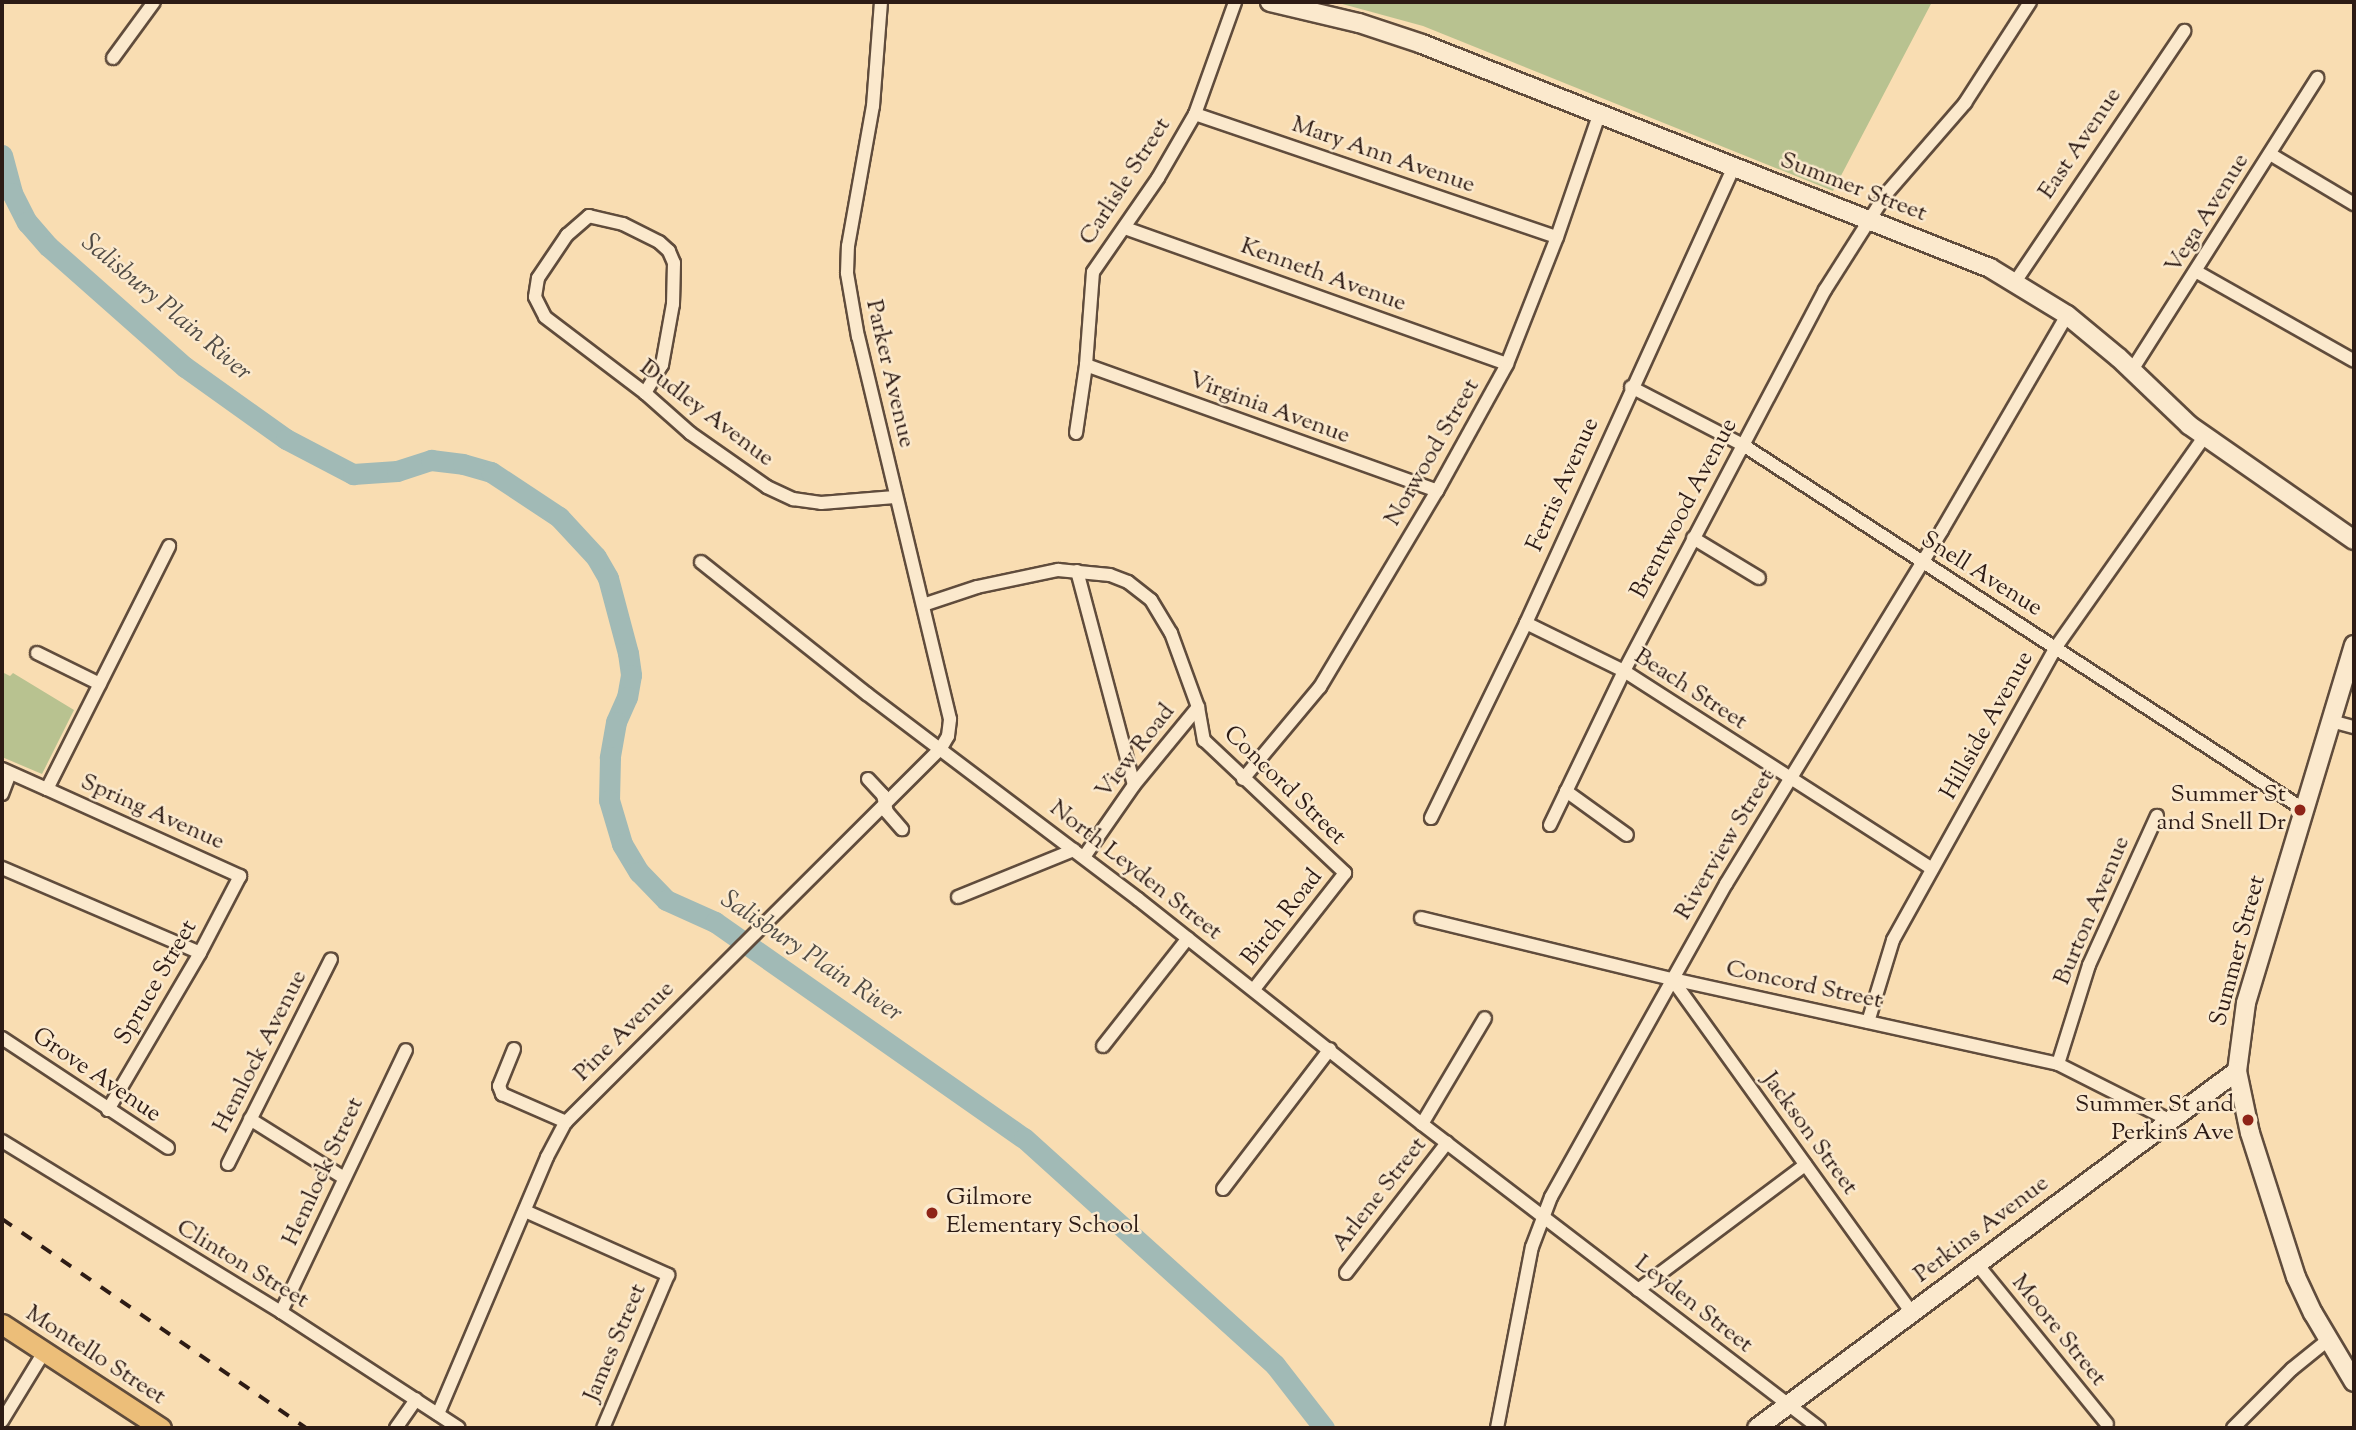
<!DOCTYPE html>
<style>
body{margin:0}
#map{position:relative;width:2356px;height:1430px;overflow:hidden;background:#f9ddb2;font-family:"Sorts Mill Goudy",serif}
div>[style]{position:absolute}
.green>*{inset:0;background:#b8c290}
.river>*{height:21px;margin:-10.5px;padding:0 10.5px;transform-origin:10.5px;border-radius:10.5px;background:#a1bab6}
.roads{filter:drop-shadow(2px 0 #604c3c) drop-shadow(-2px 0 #604c3c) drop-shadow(0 2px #604c3c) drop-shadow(0 -2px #604c3c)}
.street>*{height:12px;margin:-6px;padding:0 6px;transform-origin:6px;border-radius:6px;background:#fbe9cd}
.secondary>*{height:18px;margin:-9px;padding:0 9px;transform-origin:9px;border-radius:9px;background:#fbe9cd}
.primary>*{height:19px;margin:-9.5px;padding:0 9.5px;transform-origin:9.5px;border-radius:9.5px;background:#ecbe79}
.rail>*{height:3.5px;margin-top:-1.75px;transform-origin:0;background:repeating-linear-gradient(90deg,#2d1b15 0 12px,transparent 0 24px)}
.dots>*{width:19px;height:19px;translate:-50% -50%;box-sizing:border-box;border:4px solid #fbe9cd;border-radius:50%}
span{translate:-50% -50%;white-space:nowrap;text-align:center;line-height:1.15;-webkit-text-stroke:5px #fbe9cd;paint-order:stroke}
.street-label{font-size:24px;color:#2d1b15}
.poi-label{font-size:24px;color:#2d1b15}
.right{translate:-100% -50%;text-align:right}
.left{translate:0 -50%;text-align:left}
.water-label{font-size:26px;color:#504b45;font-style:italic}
.frame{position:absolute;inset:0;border:4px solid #2d1b15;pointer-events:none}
</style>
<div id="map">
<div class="green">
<i style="clip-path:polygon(1335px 2px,1932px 2px,1833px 191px,1423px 26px)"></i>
<i style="clip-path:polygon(2px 672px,10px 676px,13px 673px,74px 710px,42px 774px,2px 757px)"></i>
</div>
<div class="river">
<i style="left:2px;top:155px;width:39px;rotate:75deg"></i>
<i style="left:12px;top:193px;width:33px;rotate:63deg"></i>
<i style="left:27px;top:222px;width:32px;rotate:49deg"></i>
<i style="left:48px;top:246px;width:183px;rotate:41.5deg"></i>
<i style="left:185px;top:367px;width:124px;rotate:35.5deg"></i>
<i style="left:286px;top:439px;width:76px;rotate:27.6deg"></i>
<i style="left:353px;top:474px;width:44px;rotate:-3.9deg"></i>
<i style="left:397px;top:471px;width:36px;rotate:-18deg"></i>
<i style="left:431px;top:460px;width:32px;rotate:7deg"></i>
<i style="left:463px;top:464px;width:29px;rotate:16deg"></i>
<i style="left:491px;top:472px;width:82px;rotate:33.5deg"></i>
<i style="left:559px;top:517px;width:54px;rotate:47.2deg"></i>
<i style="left:596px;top:557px;width:24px;rotate:60deg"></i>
<i style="left:608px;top:578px;width:78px;rotate:75.1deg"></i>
<i style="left:628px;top:653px;width:22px;rotate:82deg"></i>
<i style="left:631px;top:675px;width:22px;rotate:100deg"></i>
<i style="left:627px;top:697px;width:27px;rotate:114deg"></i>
<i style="left:616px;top:722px;width:36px;rotate:100deg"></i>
<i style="left:610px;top:757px;width:43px;rotate:91.3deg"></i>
<i style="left:609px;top:800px;width:46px;rotate:73.5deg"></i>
<i style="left:622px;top:844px;width:33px;rotate:59deg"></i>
<i style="left:639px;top:872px;width:39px;rotate:46deg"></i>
<i style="left:666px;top:900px;width:54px;rotate:24.2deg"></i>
<i style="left:715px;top:922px;width:377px;rotate:35deg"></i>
<i style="left:1024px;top:1138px;width:338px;rotate:42.1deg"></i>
<i style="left:1275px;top:1365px;width:80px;rotate:52.1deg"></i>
</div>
<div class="roads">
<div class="street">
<i style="left:113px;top:58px;width:69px;rotate:-53.8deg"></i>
<i style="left:1195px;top:114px;width:382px;rotate:18.8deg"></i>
<i style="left:2270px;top:154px;width:98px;rotate:30.8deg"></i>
<i style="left:1125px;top:228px;width:405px;rotate:19.6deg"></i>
<i style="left:2197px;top:272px;width:180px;rotate:29.5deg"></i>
<i style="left:2015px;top:282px;width:303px;rotate:-56deg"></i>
<i style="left:1086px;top:365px;width:373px;rotate:19.7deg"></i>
<i style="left:2132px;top:370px;width:346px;rotate:-57.6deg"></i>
<i style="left:1631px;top:387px;width:126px;rotate:27.4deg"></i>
<i style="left:1743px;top:445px;width:668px;rotate:33.02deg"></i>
<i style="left:645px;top:393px;width:33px;rotate:-59deg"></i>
<i style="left:662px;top:365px;width:62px;rotate:-79.8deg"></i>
<i style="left:673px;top:304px;width:41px;rotate:-88.6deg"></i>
<i style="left:674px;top:263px;width:13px;rotate:-113deg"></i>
<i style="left:669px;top:251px;width:13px;rotate:-138deg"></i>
<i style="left:659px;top:242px;width:40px;rotate:-153.4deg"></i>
<i style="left:623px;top:224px;width:35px;rotate:-167deg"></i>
<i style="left:589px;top:216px;width:29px;rotate:139deg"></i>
<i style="left:567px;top:235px;width:52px;rotate:124deg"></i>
<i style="left:538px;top:278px;width:19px;rotate:99deg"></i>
<i style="left:535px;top:297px;width:22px;rotate:63deg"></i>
<i style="left:545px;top:317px;width:126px;rotate:37.2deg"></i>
<i style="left:645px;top:393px;width:60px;rotate:41.6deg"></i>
<i style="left:690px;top:433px;width:94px;rotate:35deg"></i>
<i style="left:767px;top:487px;width:29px;rotate:25deg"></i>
<i style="left:793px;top:499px;width:28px;rotate:8deg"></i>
<i style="left:821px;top:503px;width:74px;rotate:-4.6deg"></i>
<i style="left:1076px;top:433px;width:69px;rotate:-81.6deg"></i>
<i style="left:1086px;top:365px;width:93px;rotate:-85.7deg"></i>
<i style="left:1093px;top:272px;width:114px;rotate:-55.3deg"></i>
<i style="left:1158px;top:178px;width:74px;rotate:-60deg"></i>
<i style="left:1195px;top:114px;width:119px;rotate:-70.3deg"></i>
<i style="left:1693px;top:538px;width:77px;rotate:31.2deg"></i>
<i style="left:701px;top:562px;width:212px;rotate:38.5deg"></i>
<i style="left:867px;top:694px;width:340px;rotate:37.1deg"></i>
<i style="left:1138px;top:899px;width:362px;rotate:38.4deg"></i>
<i style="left:1422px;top:1124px;width:500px;rotate:37.44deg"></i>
<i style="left:1077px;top:571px;width:221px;rotate:75.1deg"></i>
<i style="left:923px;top:605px;width:57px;rotate:-18.4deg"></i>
<i style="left:977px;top:587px;width:83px;rotate:-11.9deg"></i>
<i style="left:1058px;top:570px;width:52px;rotate:5.5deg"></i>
<i style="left:1110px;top:575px;width:19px;rotate:21deg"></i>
<i style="left:1128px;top:582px;width:29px;rotate:38deg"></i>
<i style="left:1151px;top:600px;width:39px;rotate:59deg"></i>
<i style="left:1171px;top:633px;width:79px;rotate:70deg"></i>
<i style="left:1198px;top:707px;width:34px;rotate:80deg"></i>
<i style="left:1204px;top:740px;width:194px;rotate:43.3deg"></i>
<i style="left:1345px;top:873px;width:147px;rotate:128.1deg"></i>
<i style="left:1526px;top:623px;width:109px;rotate:26.1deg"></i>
<i style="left:1624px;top:671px;width:366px;rotate:32.7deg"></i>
<i style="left:37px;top:653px;width:70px;rotate:26.2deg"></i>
<i style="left:2331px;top:721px;width:24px;rotate:15deg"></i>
<i style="left:2px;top:769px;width:49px;rotate:24deg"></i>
<i style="left:47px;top:789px;width:272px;rotate:-63.3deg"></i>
<i style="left:868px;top:779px;width:22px;rotate:47deg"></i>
<i style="left:883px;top:795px;width:17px;rotate:77deg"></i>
<i style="left:887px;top:812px;width:23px;rotate:49deg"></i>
<i style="left:1243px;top:779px;width:120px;rotate:-50.1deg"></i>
<i style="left:1320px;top:687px;width:228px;rotate:-59.2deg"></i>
<i style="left:1437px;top:491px;width:145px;rotate:-61.1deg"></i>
<i style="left:1507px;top:364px;width:136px;rotate:-68.5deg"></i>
<i style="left:1557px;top:237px;width:129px;rotate:-71deg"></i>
<i style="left:47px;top:789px;width:212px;rotate:24.3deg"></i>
<i style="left:240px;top:876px;width:87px;rotate:117.5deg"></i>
<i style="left:200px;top:953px;width:182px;rotate:120.4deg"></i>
<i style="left:1566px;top:791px;width:75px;rotate:35.8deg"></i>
<i style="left:2px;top:794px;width:22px;rotate:-69deg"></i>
<i style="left:1431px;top:818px;width:217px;rotate:-64deg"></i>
<i style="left:1526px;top:623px;width:500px;rotate:-65.5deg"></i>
<i style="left:1550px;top:825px;width:171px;rotate:-64.3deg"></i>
<i style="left:1624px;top:671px;width:431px;rotate:-62.2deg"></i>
<i style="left:1825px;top:290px;width:114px;rotate:-57.6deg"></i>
<i style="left:1886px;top:194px;width:121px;rotate:-49deg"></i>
<i style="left:1965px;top:103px;width:120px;rotate:-57.2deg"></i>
<i style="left:1084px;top:857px;width:88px;rotate:-55.2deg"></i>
<i style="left:1134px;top:785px;width:101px;rotate:-50.6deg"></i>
<i style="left:2px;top:868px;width:215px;rotate:23.2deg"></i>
<i style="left:958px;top:897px;width:125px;rotate:-22.1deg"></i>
<i style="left:1421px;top:918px;width:258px;rotate:13.7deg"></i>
<i style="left:1672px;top:979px;width:395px;rotate:12.4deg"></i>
<i style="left:2058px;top:1064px;width:124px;rotate:26.8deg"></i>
<i style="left:1672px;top:979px;width:411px;rotate:54.3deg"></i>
<i style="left:1868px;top:1022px;width:86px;rotate:-73deg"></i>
<i style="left:1893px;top:940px;width:335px;rotate:-60.9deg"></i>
<i style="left:2056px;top:647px;width:258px;rotate:-54.8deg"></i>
<i style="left:2px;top:1038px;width:199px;rotate:33.5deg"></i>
<i style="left:1103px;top:1046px;width:137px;rotate:-51.8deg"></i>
<i style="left:514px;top:1049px;width:40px;rotate:112deg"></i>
<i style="left:499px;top:1086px;width:9px;rotate:69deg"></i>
<i style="left:502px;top:1094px;width:70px;rotate:23.6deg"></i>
<i style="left:2058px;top:1064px;width:104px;rotate:-72.6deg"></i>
<i style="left:2089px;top:965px;width:164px;rotate:-65.5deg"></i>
<i style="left:250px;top:1119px;width:111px;rotate:32.1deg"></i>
<i style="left:1422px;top:1124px;width:123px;rotate:-59.3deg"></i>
<i style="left:2px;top:1141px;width:327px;rotate:31.5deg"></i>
<i style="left:281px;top:1312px;width:212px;rotate:33.1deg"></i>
<i style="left:228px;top:1164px;width:229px;rotate:-63.3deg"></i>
<i style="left:1223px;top:1189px;width:176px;rotate:-52.6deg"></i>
<i style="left:525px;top:1211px;width:157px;rotate:24.1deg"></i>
<i style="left:668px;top:1275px;width:166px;rotate:113deg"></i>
<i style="left:1977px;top:1264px;width:206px;rotate:50.9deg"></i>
<i style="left:1346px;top:1273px;width:165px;rotate:-52.2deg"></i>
<i style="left:1638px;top:1290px;width:209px;rotate:-36.8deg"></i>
<i style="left:281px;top:1312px;width:290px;rotate:-64.5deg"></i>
<i style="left:438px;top:1414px;width:279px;rotate:-67deg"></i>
<i style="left:547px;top:1157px;width:40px;rotate:-62deg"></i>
<i style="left:566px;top:1122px;width:530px;rotate:-44.92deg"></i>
<i style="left:941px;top:748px;width:14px;rotate:-60deg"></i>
<i style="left:948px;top:736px;width:17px;rotate:-83deg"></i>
<i style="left:950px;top:719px;width:393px;rotate:-103.5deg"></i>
<i style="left:858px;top:337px;width:65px;rotate:-99.8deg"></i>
<i style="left:847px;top:273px;width:27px;rotate:-88deg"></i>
<i style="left:848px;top:246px;width:142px;rotate:-79.9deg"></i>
<i style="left:873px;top:106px;width:104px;rotate:-85.6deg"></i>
<i style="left:2px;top:1421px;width:81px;rotate:-58.7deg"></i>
<i style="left:396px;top:1428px;width:35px;rotate:-55deg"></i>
<i style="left:1497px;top:1428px;width:184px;rotate:-79.1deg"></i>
<i style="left:1532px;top:1247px;width:53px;rotate:-69.2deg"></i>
<i style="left:1551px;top:1197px;width:359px;rotate:-60.8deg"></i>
<i style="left:1726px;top:884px;width:415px;rotate:-58.6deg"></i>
<i style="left:1942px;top:530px;width:249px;rotate:-59.8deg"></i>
<i style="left:2233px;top:1428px;width:83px;rotate:-45deg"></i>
<i style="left:2292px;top:1369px;width:48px;rotate:-39deg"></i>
</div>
<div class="secondary">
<i style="left:1270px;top:2px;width:91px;rotate:13.3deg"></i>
<i style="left:1359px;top:23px;width:66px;rotate:18.4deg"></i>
<i style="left:1422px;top:44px;width:611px;rotate:21.52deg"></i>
<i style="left:1990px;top:268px;width:90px;rotate:31.4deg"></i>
<i style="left:2067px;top:315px;width:67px;rotate:39.6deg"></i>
<i style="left:2119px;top:358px;width:97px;rotate:43.7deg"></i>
<i style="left:2189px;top:425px;width:201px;rotate:34.9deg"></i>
<i style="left:2354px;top:645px;width:374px;rotate:106.8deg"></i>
<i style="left:2246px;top:1003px;width:69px;rotate:97.5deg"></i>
<i style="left:2237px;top:1071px;width:63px;rotate:78.2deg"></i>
<i style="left:2250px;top:1133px;width:151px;rotate:72.3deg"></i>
<i style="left:2296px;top:1277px;width:40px;rotate:65deg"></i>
<i style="left:2313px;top:1313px;width:80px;rotate:59.3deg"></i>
<i style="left:1757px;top:1428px;width:598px;rotate:-36.64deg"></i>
</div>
<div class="primary">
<i style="left:2px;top:1324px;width:190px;rotate:33.2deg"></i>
</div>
</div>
<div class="rail">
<i style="left:2px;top:1219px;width:369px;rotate:34.5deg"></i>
</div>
<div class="dots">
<i style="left:2300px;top:810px;background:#8f2418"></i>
<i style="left:2248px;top:1120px;background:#8f2418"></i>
<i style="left:932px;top:1213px;background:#8f2418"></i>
</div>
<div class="street-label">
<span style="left:2081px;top:144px;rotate:-56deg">East Avenue</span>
<span style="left:1383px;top:156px;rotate:19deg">Mary Ann Avenue</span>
<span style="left:1126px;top:182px;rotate:-57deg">Carlisle Street</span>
<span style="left:1853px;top:188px;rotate:21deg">Summer Street</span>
<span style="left:2208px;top:214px;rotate:-58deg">Vega Avenue</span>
<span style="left:1323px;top:276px;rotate:20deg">Kenneth Avenue</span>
<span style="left:889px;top:374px;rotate:77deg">Parker Avenue</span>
<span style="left:1269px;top:409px;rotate:20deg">Virginia Avenue</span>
<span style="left:706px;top:414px;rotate:37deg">Dudley Avenue</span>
<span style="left:1433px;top:453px;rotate:-60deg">Norwood Street</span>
<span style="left:1564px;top:485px;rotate:-66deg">Ferris Avenue</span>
<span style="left:1685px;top:509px;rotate:-62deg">Brentwood Avenue</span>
<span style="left:1981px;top:575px;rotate:32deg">Snell Avenue</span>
<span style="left:1690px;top:690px;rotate:33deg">Beach Street</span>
<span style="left:1988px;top:726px;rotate:-61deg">Hillside Avenue</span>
<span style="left:1136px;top:752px;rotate:-52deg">View Road</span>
<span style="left:1284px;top:786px;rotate:44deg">Concord Street</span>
<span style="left:152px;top:813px;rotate:24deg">Spring Avenue</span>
<span style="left:1726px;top:845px;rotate:-59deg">Riverview Street</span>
<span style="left:1135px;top:871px;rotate:38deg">North Leyden Street</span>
<span style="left:2093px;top:911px;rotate:-67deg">Burton Avenue</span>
<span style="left:1283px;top:918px;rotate:-52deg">Birch Road</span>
<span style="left:2239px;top:951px;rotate:-75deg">Summer Street</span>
<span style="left:157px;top:983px;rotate:-60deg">Spruce Street</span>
<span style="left:1804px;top:986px;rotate:12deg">Concord Street</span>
<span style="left:625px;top:1032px;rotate:-45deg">Pine Avenue</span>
<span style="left:261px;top:1052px;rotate:-63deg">Hemlock Avenue</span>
<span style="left:96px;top:1076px;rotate:34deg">Grove Avenue</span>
<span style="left:1809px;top:1134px;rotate:54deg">Jackson Street</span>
<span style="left:324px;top:1172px;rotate:-65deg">Hemlock Street</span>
<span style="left:1380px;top:1195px;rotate:-52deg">Arlene Street</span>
<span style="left:1982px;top:1230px;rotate:-37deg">Perkins Avenue</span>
<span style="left:242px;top:1265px;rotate:31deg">Clinton Street</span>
<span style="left:1693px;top:1305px;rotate:38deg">Leyden Street</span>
<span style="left:2058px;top:1331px;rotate:51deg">Moore Street</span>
<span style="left:616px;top:1343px;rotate:-67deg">James Street</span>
<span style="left:95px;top:1356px;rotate:33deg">Montello Street</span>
</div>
<div class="poi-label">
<span class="right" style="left:2286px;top:810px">Summer St<br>and Snell Dr</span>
<span class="right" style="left:2234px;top:1120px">Summer St and<br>Perkins Ave</span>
<span class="left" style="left:946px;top:1213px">Gilmore<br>Elementary School</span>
</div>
<div class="water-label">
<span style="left:166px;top:308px;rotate:40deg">Salisbury Plain River</span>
<span style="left:811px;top:957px;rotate:34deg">Salisbury Plain River</span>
</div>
<div class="frame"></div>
</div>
